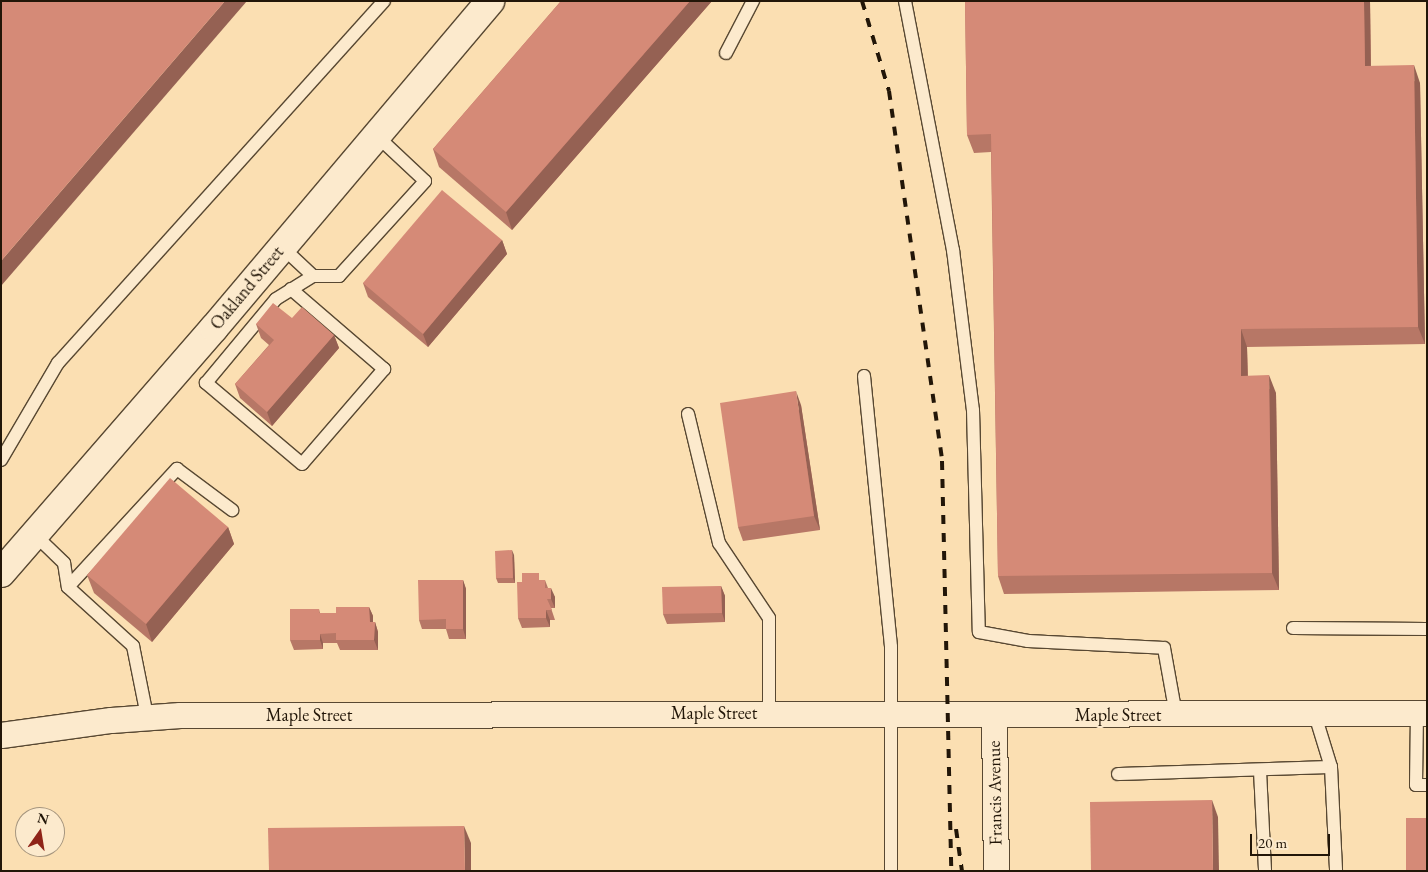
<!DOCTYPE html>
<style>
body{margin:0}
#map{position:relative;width:1428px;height:872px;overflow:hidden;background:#fbdfb2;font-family:"EB Garamond",serif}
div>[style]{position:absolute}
.roads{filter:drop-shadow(1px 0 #584832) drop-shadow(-1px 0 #584832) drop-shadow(0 1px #584832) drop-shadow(0 -1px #584832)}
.lane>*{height:12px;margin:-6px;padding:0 6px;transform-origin:6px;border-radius:6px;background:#fceacd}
.street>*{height:25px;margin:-12.5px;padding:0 12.5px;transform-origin:12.5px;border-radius:12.5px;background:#fceacd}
.secondary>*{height:28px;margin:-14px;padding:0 14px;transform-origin:14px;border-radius:14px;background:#fceacd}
.rail>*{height:4px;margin-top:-2px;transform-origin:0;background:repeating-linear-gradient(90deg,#221608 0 9px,transparent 0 18px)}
.wall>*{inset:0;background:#b77766}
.shaded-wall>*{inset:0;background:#956153}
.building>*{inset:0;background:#d58a77}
span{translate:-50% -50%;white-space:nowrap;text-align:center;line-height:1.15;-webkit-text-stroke:4px #fceacd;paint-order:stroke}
.street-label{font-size:18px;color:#221608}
.frame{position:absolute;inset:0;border:2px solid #221608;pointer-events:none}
.north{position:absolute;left:15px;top:807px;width:50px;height:50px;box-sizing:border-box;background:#fceacd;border:1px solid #a5957e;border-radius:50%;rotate:13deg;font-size:14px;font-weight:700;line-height:20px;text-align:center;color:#221608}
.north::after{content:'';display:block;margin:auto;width:18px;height:22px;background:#8f2418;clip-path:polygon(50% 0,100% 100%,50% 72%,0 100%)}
.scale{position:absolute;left:1250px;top:834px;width:80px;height:22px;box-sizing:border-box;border:2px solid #221608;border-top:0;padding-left:6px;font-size:15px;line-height:18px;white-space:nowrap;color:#221608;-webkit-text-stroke:4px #fceacd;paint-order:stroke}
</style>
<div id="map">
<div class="roads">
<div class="lane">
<i style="left:905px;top:1px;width:254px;rotate:79.1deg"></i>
<i style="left:953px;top:250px;width:161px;rotate:82.9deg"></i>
<i style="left:973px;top:410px;width:222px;rotate:88.5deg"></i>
<i style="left:979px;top:632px;width:50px;rotate:10.4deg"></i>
<i style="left:1028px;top:641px;width:136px;rotate:2.9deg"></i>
<i style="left:1164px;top:648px;width:68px;rotate:79.8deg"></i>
<i style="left:726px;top:53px;width:59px;rotate:-62.6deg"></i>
<i style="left:282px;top:247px;width:42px;rotate:43.1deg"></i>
<i style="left:291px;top:289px;width:123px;rotate:40.7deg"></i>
<i style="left:384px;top:369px;width:125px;rotate:130.8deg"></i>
<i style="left:302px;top:464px;width:126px;rotate:-139.8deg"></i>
<i style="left:206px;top:383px;width:109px;rotate:-50.2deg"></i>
<i style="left:276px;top:299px;width:44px;rotate:-31.9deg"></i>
<i style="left:313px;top:276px;width:26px"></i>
<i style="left:339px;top:276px;width:128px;rotate:-47.8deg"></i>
<i style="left:425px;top:181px;width:69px;rotate:-136.8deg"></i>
<i style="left:864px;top:376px;width:272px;rotate:84.3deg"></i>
<i style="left:891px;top:647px;width:224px;rotate:90deg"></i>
<i style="left:688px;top:414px;width:133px;rotate:76.5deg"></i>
<i style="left:719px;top:543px;width:90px;rotate:56.3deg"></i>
<i style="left:769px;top:618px;width:95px;rotate:90deg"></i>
<i style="left:1px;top:460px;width:113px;rotate:-59.6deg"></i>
<i style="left:58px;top:363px;width:487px;rotate:-48deg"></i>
<i style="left:34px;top:534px;width:42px;rotate:44deg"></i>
<i style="left:64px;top:563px;width:24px;rotate:81deg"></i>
<i style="left:68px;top:587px;width:88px;rotate:42.2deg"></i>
<i style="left:133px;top:646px;width:71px;rotate:78.7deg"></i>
<i style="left:68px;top:587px;width:161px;rotate:-47.3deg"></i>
<i style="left:177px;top:469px;width:69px;rotate:36.7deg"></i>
<i style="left:1293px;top:628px;width:134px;rotate:0.4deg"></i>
<i style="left:1417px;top:713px;width:72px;rotate:90.8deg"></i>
<i style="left:1416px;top:785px;width:11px"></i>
<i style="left:1315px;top:715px;width:54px;rotate:72.9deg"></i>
<i style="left:1331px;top:767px;width:104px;rotate:87.2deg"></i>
<i style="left:1260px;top:771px;width:100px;rotate:87.1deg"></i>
<i style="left:1118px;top:774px;width:213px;rotate:-1.9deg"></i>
</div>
<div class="street">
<i style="left:994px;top:716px;width:155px;rotate:89.3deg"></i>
<i style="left:1px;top:735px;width:111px;rotate:-7.8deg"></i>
<i style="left:111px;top:720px;width:69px;rotate:-4.1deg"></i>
<i style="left:180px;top:715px;width:1247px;rotate:-0.09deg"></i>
</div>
<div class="secondary">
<i style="left:1px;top:573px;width:325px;rotate:-49deg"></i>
<i style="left:214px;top:328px;width:428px;rotate:-49.8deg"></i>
</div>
</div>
<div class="rail">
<i style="left:862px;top:1px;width:94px;rotate:73.3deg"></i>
<i style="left:889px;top:91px;width:374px;rotate:81.8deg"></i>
<i style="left:942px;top:461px;width:410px;rotate:88.7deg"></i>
<i style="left:956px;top:829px;width:42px;rotate:81.9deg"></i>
</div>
<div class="wall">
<i style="clip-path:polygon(561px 1px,712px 1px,512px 230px,439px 167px,433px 149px)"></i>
<i style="clip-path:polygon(965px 1px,1370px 1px,1371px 66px,1420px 83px,1425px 344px,1247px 347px,1248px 376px,1276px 393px,1279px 590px,1004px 594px,998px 576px,991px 152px,974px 153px,967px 135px)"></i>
<i style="clip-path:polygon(502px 240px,507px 254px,428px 347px,368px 297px,363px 283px)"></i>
<i style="clip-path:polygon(292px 318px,334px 335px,339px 348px,272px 426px,240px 398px,235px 384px,269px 345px,261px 338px,256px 324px)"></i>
<i style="clip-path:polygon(801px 405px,820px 530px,743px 541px,738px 527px)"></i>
<i style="clip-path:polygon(228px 527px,234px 544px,152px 642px,94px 593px,87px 575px)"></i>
<i style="clip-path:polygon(514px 555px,515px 583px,498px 583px,496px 578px)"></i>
<i style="clip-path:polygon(463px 580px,466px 589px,466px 639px,449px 639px,446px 629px,422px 629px,419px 620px)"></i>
<i style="clip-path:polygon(542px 580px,545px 580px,548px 588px,555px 597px,555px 608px,551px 608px,555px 620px,550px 620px,550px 627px,522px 628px,518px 618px,522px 582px)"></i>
<i style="clip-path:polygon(721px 586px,725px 596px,725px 622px,667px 624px,663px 614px)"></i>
<i style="clip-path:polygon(369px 607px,373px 616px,373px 622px,375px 622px,378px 632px,378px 650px,340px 650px,337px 643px,323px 643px,323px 649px,294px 650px,290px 640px,319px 609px,320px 613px,336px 613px)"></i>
</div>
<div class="shaded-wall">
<i style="clip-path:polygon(225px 1px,247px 1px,1px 286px,1px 261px)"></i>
<i style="clip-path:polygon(690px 1px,712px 1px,512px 230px,506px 212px)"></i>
<i style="clip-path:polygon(1364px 1px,1370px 1px,1371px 83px,1365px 66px)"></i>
<i style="clip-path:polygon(1414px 65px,1420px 83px,1425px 344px,1418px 327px)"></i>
<i style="clip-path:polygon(502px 240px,507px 254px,428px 347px,423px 334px)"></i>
<i style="clip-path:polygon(1241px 329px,1247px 347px,1248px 393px,1241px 376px)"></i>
<i style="clip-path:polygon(334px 335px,339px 348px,272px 426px,267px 412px)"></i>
<i style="clip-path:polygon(1269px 375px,1276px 393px,1279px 590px,1272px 573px)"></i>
<i style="clip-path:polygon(796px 391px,801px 405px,820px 530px,814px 516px)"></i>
<i style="clip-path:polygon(228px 527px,234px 544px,152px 642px,146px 624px)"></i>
<i style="clip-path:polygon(512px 550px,514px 555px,515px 583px,513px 578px)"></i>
<i style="clip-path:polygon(463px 580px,466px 589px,466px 639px,463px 629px)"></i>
<i style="clip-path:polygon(721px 586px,725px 596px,725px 622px,722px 613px)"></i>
<i style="clip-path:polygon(551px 588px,555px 597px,555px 608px,551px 599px)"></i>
<i style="clip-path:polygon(369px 607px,373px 616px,373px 632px,370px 622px)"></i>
<i style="clip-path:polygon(546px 610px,550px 620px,550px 627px,546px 618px)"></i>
<i style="clip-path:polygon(375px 622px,378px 632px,378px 650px,374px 640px)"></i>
<i style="clip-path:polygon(320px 634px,323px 643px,323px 649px,320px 640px)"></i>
<i style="clip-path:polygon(1212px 800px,1218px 817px,1219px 871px,1213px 871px)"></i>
<i style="clip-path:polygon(464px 826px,471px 843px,471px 871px,465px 871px)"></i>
</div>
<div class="building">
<i style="clip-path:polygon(1px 1px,225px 1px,1px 261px)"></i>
<i style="clip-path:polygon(561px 1px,690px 1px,506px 212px,433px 149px)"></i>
<i style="clip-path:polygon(965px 1px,1364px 1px,1365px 66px,1414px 65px,1418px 327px,1241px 329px,1241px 376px,1269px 375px,1272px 573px,998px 576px,991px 134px,967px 135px)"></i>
<i style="clip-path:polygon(442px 190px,502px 240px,423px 334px,363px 283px)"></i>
<i style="clip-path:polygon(273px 303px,292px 318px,302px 307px,334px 335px,267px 412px,235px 384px,274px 340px,256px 324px)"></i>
<i style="clip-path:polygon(796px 391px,814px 516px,738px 527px,720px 403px)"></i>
<i style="clip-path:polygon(170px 478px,228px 527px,146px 624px,87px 575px)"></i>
<i style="clip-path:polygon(512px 550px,513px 578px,496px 578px,495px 551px)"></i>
<i style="clip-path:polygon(522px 573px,539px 573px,539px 580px,545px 580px,545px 588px,551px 588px,551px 599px,547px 599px,552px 610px,546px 610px,546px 618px,518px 618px,517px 582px,522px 582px)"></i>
<i style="clip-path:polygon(418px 580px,463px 580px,463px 629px,446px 629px,446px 619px,419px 620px)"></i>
<i style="clip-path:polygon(721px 586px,722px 613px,663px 614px,662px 587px)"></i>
<i style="clip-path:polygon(336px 607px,369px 607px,370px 622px,375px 622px,374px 640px,336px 640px,336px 633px,320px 634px,320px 640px,290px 640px,290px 609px,319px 609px,319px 613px,336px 613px)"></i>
<i style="clip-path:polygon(1212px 800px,1213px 871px,1091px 871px,1090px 802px)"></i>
<i style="clip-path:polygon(1406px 818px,1427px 818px,1427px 871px,1406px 871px)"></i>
<i style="clip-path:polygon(464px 826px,465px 871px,269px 871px,268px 828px)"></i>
</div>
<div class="street-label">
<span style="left:247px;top:288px;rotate:-50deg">Oakland Street</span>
<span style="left:714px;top:713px">Maple Street</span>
<span style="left:309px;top:715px">Maple Street</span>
<span style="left:1118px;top:715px">Maple Street</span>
<span style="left:995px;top:793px;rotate:-91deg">Francis Avenue</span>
</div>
<div class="frame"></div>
<div class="north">N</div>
<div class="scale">20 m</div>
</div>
